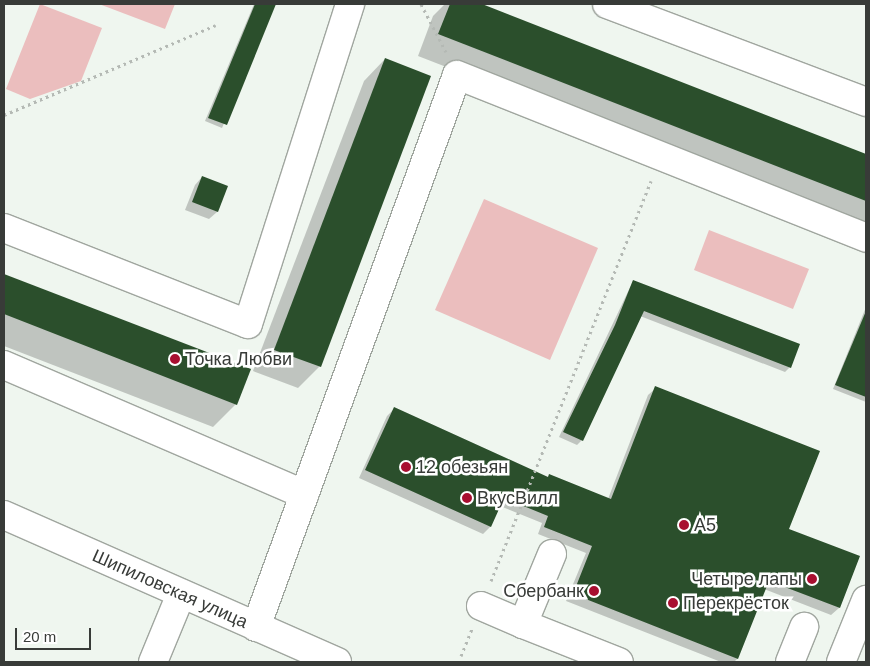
<!DOCTYPE html>
<meta charset="utf-8">
<style>
body{margin:0}
#map{position:relative;width:870px;height:666px;overflow:hidden;background:#eff6ef;font-family:Helvetica,sans-serif}
div>[style]{position:absolute}
.green>*{inset:0;background:#ebbebe}
.shadow>*{inset:0;background:#0003}
.building>*{inset:0;background:#2b4f2c}
.path>*{height:3px;margin-top:-1.5px;transform-origin:0;background:repeating-linear-gradient(90deg,#b4b9b4 0 2.5px,transparent 0 6.5px)}
.roads{filter:drop-shadow(1px 0 #a0a69f) drop-shadow(-1px 0 #a0a69f) drop-shadow(0 1px #a0a69f) drop-shadow(0 -1px #a0a69f)}
.minor>*{height:28px;margin:-14px;padding:0 14px;transform-origin:14px;border-radius:14px;background:#fff}
.major>*{height:28px;margin:-14px;padding:0 14px;transform-origin:14px;border-radius:14px;background:#fff}
.dots>*{width:14px;height:14px;translate:-50% -50%;box-sizing:border-box;border:2px solid #fff;border-radius:50%}
span{translate:-50% -50%;white-space:nowrap;text-align:center;line-height:1.15;-webkit-text-stroke:5px #fff;paint-order:stroke}
.poi-label{font-size:18px;color:#383b38}
.left{translate:0 -50%;text-align:left}
.right{translate:-100% -50%;text-align:right}
.street-label{font-size:18px;color:#383b38}
.frame{position:absolute;inset:0;border:5px solid #383b38;pointer-events:none}
.scale{position:absolute;left:15px;top:628px;width:76px;height:22px;box-sizing:border-box;border:2px solid #383b38;border-top:0;padding-left:6px;font-size:15px;line-height:18px;white-space:nowrap;color:#383b38;-webkit-text-stroke:4px #fff;paint-order:stroke}
</style>
<div id="map">
<div class="green">
<i style="clip-path:polygon(40px 4px,102px 28px,81px 81px,30px 99px,6px 89px)"></i>
<i style="clip-path:polygon(99px 4px,175px 4px,165px 29px)"></i>
<i style="clip-path:polygon(484px 199px,598px 248px,550px 360px,435px 310px)"></i>
<i style="clip-path:polygon(709px 230px,809px 269px,793px 309px,694px 270px)"></i>
</div>
<div class="shadow">
<i style="clip-path:polygon(254px 4px,275px 4px,222px 128px,205px 121px)"></i>
<i style="clip-path:polygon(445px 4px,478px 4px,866px 155px,866px 230px,418px 56px,433px 16px)"></i>
<i style="clip-path:polygon(385px 59px,320px 366px,298px 388px,253px 371px,364px 81px)"></i>
<i style="clip-path:polygon(202px 177px,227px 187px,217px 212px,209px 219px,185px 210px,195px 185px)"></i>
<i style="clip-path:polygon(4px 275px,249px 370px,236px 404px,213px 427px,4px 346px)"></i>
<i style="clip-path:polygon(633px 281px,790px 367px,785px 372px,640px 316px,582px 440px,577px 445px,559px 437px)"></i>
<i style="clip-path:polygon(866px 307px,866px 402px,833px 389px)"></i>
<i style="clip-path:polygon(656px 388px,788px 530px,859px 557px,839px 608px,831px 615px,764px 589px,737px 659px,734px 662px,721px 662px,566px 601px,586px 553px,538px 534px,542px 523px,500px 506px,490px 527px,483px 534px,359px 478px,387px 416px,394px 409px,546px 478px,549px 476px,608px 499px,648px 395px)"></i>
</div>
<div class="building">
<i style="clip-path:polygon(255px 4px,276px 4px,227px 125px,208px 118px)"></i>
<i style="clip-path:polygon(450px 4px,482px 4px,866px 154px,866px 201px,438px 34px)"></i>
<i style="clip-path:polygon(385px 58px,431px 76px,321px 367px,274px 350px)"></i>
<i style="clip-path:polygon(202px 176px,228px 186px,218px 212px,192px 202px)"></i>
<i style="clip-path:polygon(4px 274px,251px 369px,237px 405px,4px 314px)"></i>
<i style="clip-path:polygon(633px 280px,800px 344px,791px 368px,644px 311px,583px 441px,563px 432px,615px 325px)"></i>
<i style="clip-path:polygon(866px 311px,866px 397px,835px 385px)"></i>
<i style="clip-path:polygon(655px 386px,820px 451px,789px 529px,860px 556px,840px 608px,769px 581px,738px 659px,573px 594px,592px 546px,544px 527px,548px 516px,504px 498px,491px 527px,365px 470px,394px 407px,548px 477px,549px 474px,611px 499px)"></i>
</div>
<div class="path">
<i style="left:421px;top:4px;width:54px;rotate:62.5deg"></i>
<i style="left:4px;top:115px;width:230px;rotate:-23deg"></i>
<i style="left:491px;top:581px;width:431px;rotate:-68.2deg"></i>
<i style="left:461px;top:656px;width:29px;rotate:-68deg"></i>
</div>
<div class="roads">
<div class="minor">
<i style="left:607px;top:4px;width:277px;rotate:20.7deg"></i>
<i style="left:4px;top:228px;width:262px;rotate:21.5deg"></i>
<i style="left:248px;top:324px;width:336px;rotate:-72.3deg"></i>
<i style="left:4px;top:365px;width:327px;rotate:23.3deg"></i>
<i style="left:552px;top:554px;width:76px;rotate:112.5deg"></i>
<i style="left:523px;top:624px;width:103px;rotate:21.6deg"></i>
<i style="left:481px;top:606px;width:46px;rotate:23.2deg"></i>
<i style="left:256px;top:627px;width:587px;rotate:-69.99deg"></i>
<i style="left:457px;top:75px;width:440px;rotate:21.7deg"></i>
<i style="left:153px;top:662px;width:74px;rotate:-67.6deg"></i>
<i style="left:790px;top:662px;width:38px;rotate:-68deg"></i>
<i style="left:841px;top:662px;width:67px;rotate:-68deg"></i>
</div>
<div class="major">
<i style="left:4px;top:515px;width:364px;rotate:23.8deg"></i>
</div>
</div>
<div class="dots">
<i style="left:175px;top:359px;background:#a80f30"></i>
<i style="left:406px;top:467px;background:#a80f30"></i>
<i style="left:467px;top:498px;background:#a80f30"></i>
<i style="left:684px;top:525px;background:#a80f30"></i>
<i style="left:812px;top:579px;background:#a80f30"></i>
<i style="left:594px;top:591px;background:#a80f30"></i>
<i style="left:673px;top:603px;background:#a80f30"></i>
</div>
<div class="poi-label">
<span class="left" style="left:185px;top:359px">Точка Любви</span>
<span class="left" style="left:416px;top:467px">12 обезьян</span>
<span class="left" style="left:477px;top:498px">ВкусВилл</span>
<span class="left" style="left:694px;top:525px">А5</span>
<span class="right" style="left:802px;top:579px">Четыре лапы</span>
<span class="right" style="left:584px;top:591px">Сбербанк</span>
<span class="left" style="left:683px;top:603px">Перекрёсток</span>
</div>
<div class="street-label">
<span style="left:170px;top:589px;rotate:24deg">Шипиловская улица</span>
</div>
<div class="frame"></div>
<div class="scale">20 m</div>
</div>
